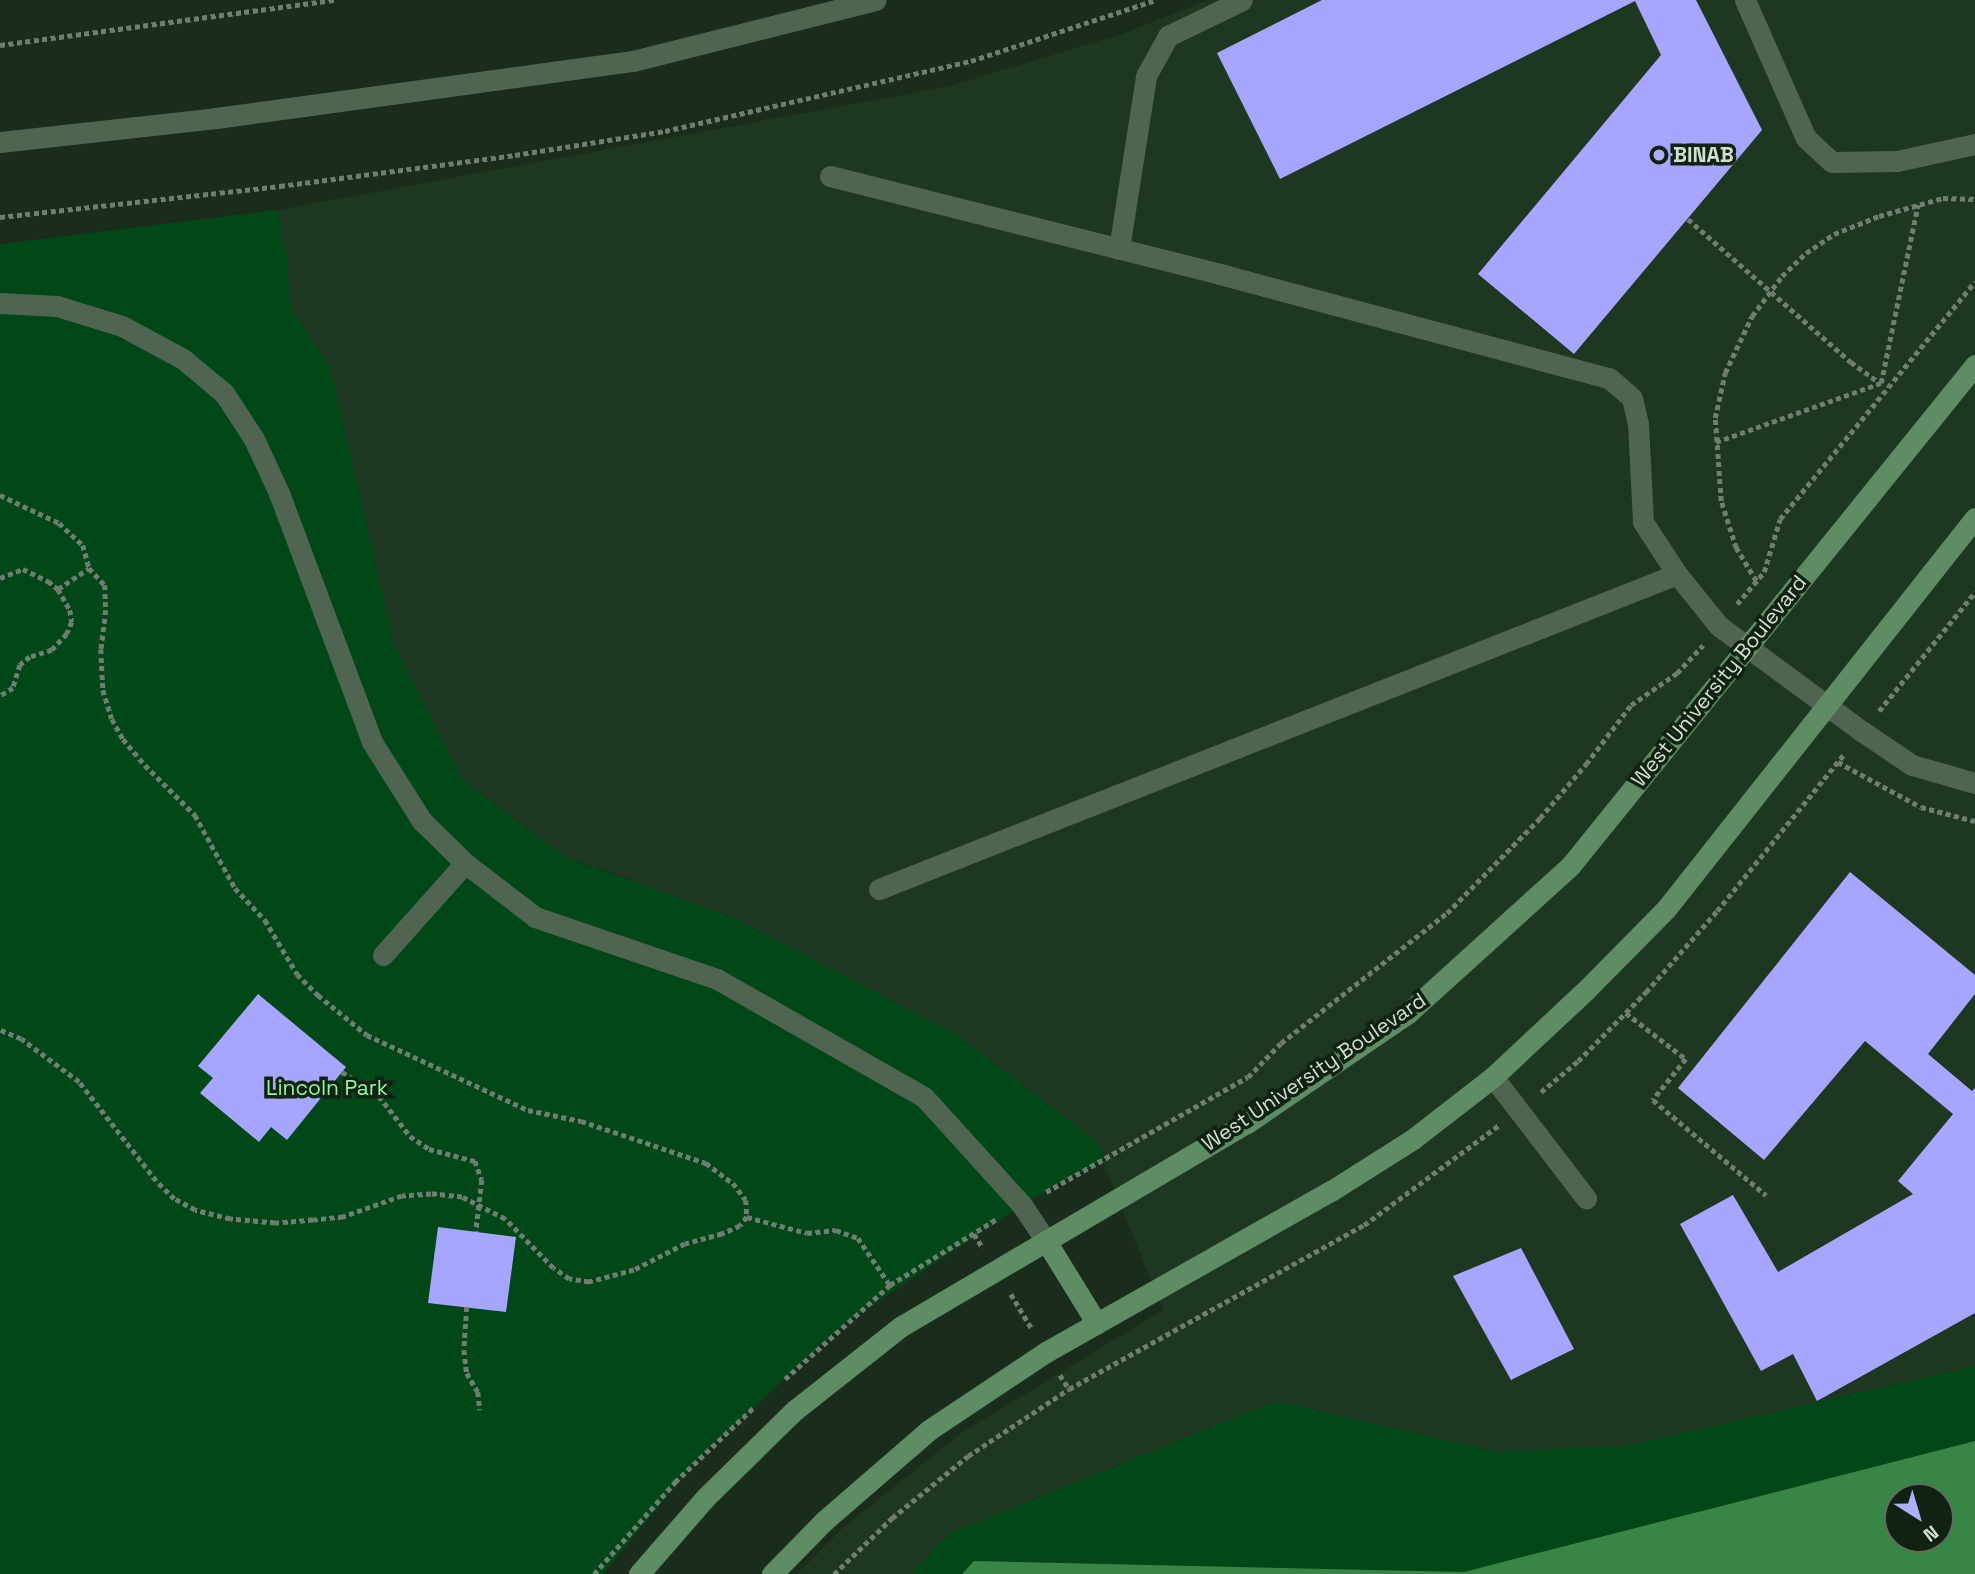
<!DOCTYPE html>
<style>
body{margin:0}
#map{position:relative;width:1975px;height:1574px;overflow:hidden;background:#1a2c1c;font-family:"Space Grotesk",sans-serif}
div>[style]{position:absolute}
.built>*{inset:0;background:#1e3721}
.green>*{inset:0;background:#024717}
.water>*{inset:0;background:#378645}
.building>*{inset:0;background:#a7a6fe}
.path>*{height:4.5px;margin-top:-2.25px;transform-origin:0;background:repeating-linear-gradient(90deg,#6f7e70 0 5px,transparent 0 8.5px)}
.minor>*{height:21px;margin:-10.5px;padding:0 10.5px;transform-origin:10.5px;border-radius:10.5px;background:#4f6451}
.major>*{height:21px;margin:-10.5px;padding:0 10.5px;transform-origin:10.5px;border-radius:10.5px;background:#5e8c64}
.dots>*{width:19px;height:19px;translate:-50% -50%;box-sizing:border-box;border:4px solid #102312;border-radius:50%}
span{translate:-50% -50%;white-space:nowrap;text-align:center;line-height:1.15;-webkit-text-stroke:7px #102312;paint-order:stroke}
.poi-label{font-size:21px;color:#d3dfd3;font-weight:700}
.left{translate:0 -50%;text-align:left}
.street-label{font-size:21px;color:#d3dfd3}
.park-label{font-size:21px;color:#92f99f}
.north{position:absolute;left:1884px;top:1483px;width:70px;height:70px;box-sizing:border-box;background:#102312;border:2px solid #5e6e5f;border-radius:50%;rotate:143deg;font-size:19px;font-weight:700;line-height:28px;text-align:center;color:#d3dfd3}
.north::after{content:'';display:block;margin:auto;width:24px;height:32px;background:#aeaefa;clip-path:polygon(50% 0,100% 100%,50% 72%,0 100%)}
</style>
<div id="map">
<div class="built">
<i style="clip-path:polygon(evenodd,1208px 0,1975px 0,1975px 1574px,797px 1574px,845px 1526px,961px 1433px,1163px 1310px,1094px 1139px,957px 1035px,735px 918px,563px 855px,463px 780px,394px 643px,330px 366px,291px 308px,286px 252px,277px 210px,946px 87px,1119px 35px,1208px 0,1898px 1497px,1940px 1497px,1940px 1539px,1898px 1539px,1898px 1497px)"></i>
</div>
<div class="green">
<i style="clip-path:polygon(277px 210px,286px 252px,291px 308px,330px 366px,394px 643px,463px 780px,566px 857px,735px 918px,957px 1035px,1094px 1139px,1107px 1158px,1022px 1205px,844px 1324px,693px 1464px,603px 1574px,0 1574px,0 244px)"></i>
<i style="clip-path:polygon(1975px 1366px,1975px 1441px,1464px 1572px,974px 1561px,962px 1574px,911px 1574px,950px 1533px,1276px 1401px,1497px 1452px,1625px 1446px)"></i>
</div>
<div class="water">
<i style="clip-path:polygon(evenodd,1975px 1441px,1975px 1574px,962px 1574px,974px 1561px,1464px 1572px,1975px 1441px,1898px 1497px,1940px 1497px,1940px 1539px,1898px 1539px,1898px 1497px)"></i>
</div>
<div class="building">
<i style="clip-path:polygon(1322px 0,1696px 0,1762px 130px,1574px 354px,1478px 274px,1661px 55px,1635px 1px,1280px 179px,1217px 53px)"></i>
<i style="clip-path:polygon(1850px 872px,1975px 975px,1975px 994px,1928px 1054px,1972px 1091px,1975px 1088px,1975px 1313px,1817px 1401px,1793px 1354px,1761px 1371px,1680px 1224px,1733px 1195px,1778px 1272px,1913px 1194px,1898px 1181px,1953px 1114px,1865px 1041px,1764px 1160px,1678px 1088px)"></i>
<i style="clip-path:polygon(258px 994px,346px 1067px,287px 1140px,271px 1127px,259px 1142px,200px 1093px,213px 1078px,198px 1066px)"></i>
<i style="clip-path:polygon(438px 1227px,516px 1237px,506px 1312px,428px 1303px)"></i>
<i style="clip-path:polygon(1521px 1248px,1574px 1349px,1511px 1380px,1453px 1276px)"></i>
</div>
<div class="path">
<i style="left:0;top:45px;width:338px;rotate:-7.7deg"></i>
<i style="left:0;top:217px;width:282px;rotate:-6.3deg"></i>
<i style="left:280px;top:186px;width:237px;rotate:-7.5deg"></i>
<i style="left:515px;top:155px;width:152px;rotate:-9.1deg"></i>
<i style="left:665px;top:131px;width:314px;rotate:-12.9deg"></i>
<i style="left:971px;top:61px;width:194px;rotate:-18.3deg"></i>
<i style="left:1688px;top:219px;width:217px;rotate:41.3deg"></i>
<i style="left:1851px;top:362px;width:37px;rotate:36deg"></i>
<i style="left:1716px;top:442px;width:175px;rotate:-19.7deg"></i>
<i style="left:1881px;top:383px;width:182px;rotate:-78.3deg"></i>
<i style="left:0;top:495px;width:65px;rotate:25.4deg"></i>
<i style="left:59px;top:523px;width:33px;rotate:43deg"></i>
<i style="left:83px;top:545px;width:24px;rotate:75deg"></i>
<i style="left:89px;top:568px;width:23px;rotate:47deg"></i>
<i style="left:105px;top:585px;width:25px;rotate:88deg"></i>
<i style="left:106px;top:610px;width:39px;rotate:97deg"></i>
<i style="left:101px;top:649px;width:41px;rotate:87.2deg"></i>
<i style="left:103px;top:690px;width:30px;rotate:73deg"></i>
<i style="left:112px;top:719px;width:23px;rotate:61deg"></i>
<i style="left:123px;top:739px;width:34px;rotate:50deg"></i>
<i style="left:145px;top:765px;width:71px;rotate:45deg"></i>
<i style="left:195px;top:815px;width:83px;rotate:61.3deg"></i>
<i style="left:235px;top:888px;width:44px;rotate:46.8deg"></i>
<i style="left:265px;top:920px;width:63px;rotate:59.3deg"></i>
<i style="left:297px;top:974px;width:30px;rotate:45deg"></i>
<i style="left:318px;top:995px;width:63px;rotate:39.2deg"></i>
<i style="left:367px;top:1035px;width:178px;rotate:25deg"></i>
<i style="left:528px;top:1110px;width:54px;rotate:11.7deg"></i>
<i style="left:581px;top:1121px;width:132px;rotate:18.6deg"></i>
<i style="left:706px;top:1163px;width:34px;rotate:37deg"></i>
<i style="left:733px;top:1183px;width:21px;rotate:53deg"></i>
<i style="left:746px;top:1200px;width:17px;rotate:87deg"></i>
<i style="left:747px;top:1217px;width:11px;rotate:128deg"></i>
<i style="left:740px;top:1226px;width:20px;rotate:156deg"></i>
<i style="left:722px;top:1234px;width:38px;rotate:165deg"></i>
<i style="left:685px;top:1244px;width:57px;rotate:153deg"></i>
<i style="left:634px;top:1270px;width:47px;rotate:165.1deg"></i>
<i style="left:589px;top:1282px;width:20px;rotate:-171deg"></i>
<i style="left:569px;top:1279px;width:19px;rotate:-145deg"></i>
<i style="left:553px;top:1268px;width:69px;rotate:-134.4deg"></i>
<i style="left:505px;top:1219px;width:48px;rotate:-152.9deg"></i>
<i style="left:462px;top:1197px;width:31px;rotate:-174deg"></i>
<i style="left:431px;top:1194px;width:29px;rotate:176deg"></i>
<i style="left:402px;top:1196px;width:63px;rotate:160.4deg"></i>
<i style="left:343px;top:1217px;width:30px;rotate:174deg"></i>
<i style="left:313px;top:1220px;width:38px;rotate:175deg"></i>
<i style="left:275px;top:1223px;width:45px;rotate:-174.9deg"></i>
<i style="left:230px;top:1219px;width:36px;rotate:-166deg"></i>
<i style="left:195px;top:1210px;width:24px;rotate:-152deg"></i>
<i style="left:174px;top:1199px;width:25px;rotate:-135deg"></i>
<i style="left:156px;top:1181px;width:125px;rotate:-127.9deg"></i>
<i style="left:79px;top:1082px;width:72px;rotate:-143.4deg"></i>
<i style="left:21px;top:1039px;width:23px;rotate:-157deg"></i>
<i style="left:0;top:578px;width:25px;rotate:-21deg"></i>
<i style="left:23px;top:569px;width:28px;rotate:26deg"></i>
<i style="left:48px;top:581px;width:13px;rotate:39deg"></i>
<i style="left:58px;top:589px;width:24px;rotate:60deg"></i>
<i style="left:70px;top:610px;width:12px;rotate:81deg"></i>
<i style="left:72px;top:622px;width:13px;rotate:113deg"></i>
<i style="left:67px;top:634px;width:22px;rotate:133deg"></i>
<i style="left:52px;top:650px;width:23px;rotate:162deg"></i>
<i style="left:30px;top:657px;width:13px;rotate:141deg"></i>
<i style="left:20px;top:665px;width:24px;rotate:107deg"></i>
<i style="left:13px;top:688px;width:15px;rotate:148deg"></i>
<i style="left:1756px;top:581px;width:39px;rotate:-121deg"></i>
<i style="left:1736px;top:548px;width:49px;rotate:-107.7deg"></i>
<i style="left:1721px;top:501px;width:83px;rotate:-94.1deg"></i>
<i style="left:1715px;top:418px;width:46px;rotate:-77.5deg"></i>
<i style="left:1725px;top:373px;width:63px;rotate:-64.7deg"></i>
<i style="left:1752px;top:316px;width:50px;rotate:-53.1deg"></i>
<i style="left:1782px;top:276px;width:33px;rotate:-44deg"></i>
<i style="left:1806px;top:253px;width:34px;rotate:-34deg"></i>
<i style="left:1834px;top:234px;width:48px;rotate:-21.8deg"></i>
<i style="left:1879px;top:216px;width:66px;rotate:-15.7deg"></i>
<i style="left:1943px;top:198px;width:32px;rotate:2deg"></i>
<i style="left:58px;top:589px;width:37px;rotate:-34deg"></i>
<i style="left:1737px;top:604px;width:42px;rotate:-49.8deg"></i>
<i style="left:1764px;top:572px;width:55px;rotate:-73.2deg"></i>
<i style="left:1780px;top:519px;width:307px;rotate:-50.6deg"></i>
<i style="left:1879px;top:711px;width:153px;rotate:-51.1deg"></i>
<i style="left:1838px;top:762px;width:94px;rotate:28.5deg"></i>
<i style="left:1921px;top:807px;width:56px;rotate:14.5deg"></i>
<i style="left:1626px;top:1013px;width:76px;rotate:37.5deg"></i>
<i style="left:1686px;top:1059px;width:53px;rotate:128.8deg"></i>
<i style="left:1653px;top:1100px;width:148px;rotate:40.1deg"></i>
<i style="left:342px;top:1072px;width:44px;rotate:33deg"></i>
<i style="left:379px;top:1096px;width:51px;rotate:52.2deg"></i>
<i style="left:410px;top:1136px;width:23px;rotate:34deg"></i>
<i style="left:429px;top:1149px;width:48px;rotate:14.6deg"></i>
<i style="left:475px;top:1161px;width:20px;rotate:70deg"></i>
<i style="left:482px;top:1180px;width:52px;rotate:96.6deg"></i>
<i style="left:1541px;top:1092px;width:48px;rotate:-40deg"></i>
<i style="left:1578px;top:1061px;width:97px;rotate:-45.4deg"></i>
<i style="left:1646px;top:992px;width:108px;rotate:-48.8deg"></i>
<i style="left:1717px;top:911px;width:203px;rotate:-51deg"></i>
<i style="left:1046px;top:1192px;width:232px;rotate:-29.7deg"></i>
<i style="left:1248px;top:1077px;width:47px;rotate:-45.9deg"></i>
<i style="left:1281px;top:1043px;width:211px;rotate:-38.1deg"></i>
<i style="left:1447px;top:913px;width:133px;rotate:-45.6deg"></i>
<i style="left:1540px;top:818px;width:71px;rotate:-49.6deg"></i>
<i style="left:1586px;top:764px;width:74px;rotate:-52.7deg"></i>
<i style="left:1631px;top:705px;width:56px;rotate:-34.8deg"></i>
<i style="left:1677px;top:673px;width:38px;rotate:-47deg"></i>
<i style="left:747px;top:1217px;width:62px;rotate:14.9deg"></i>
<i style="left:807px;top:1233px;width:29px;rotate:-6deg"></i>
<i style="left:836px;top:1230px;width:23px;rotate:20deg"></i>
<i style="left:858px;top:1238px;width:57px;rotate:55.8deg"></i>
<i style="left:974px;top:1234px;width:17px;rotate:57deg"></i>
<i style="left:1011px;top:1294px;width:41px;rotate:59deg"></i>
<i style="left:467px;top:1307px;width:43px;rotate:94deg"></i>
<i style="left:464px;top:1350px;width:23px;rotate:83deg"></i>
<i style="left:467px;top:1373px;width:22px;rotate:60deg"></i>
<i style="left:478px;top:1392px;width:18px;rotate:84deg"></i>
<i style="left:1060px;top:1375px;width:17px;rotate:57deg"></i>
<i style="left:785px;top:1379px;width:141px;rotate:-41.8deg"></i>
<i style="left:890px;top:1285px;width:127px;rotate:-31.8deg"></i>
<i style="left:594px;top:1574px;width:123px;rotate:-48.6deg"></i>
<i style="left:675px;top:1482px;width:110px;rotate:-43.5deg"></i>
<i style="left:834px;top:1574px;width:81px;rotate:-44deg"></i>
<i style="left:892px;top:1518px;width:98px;rotate:-39.2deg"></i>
<i style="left:968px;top:1456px;width:121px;rotate:-33.6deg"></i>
<i style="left:1069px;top:1389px;width:338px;rotate:-29.1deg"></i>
<i style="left:1364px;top:1225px;width:167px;rotate:-36.5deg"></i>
</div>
<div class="minor">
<i style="left:1745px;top:0;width:151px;rotate:66.2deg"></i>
<i style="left:1806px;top:138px;width:35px;rotate:43deg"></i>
<i style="left:1832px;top:162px;width:65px;rotate:-0.9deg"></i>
<i style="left:1897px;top:161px;width:80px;rotate:-12.3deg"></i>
<i style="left:0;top:142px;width:217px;rotate:-6.3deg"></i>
<i style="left:216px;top:118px;width:421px;rotate:-7.8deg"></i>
<i style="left:633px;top:61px;width:250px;rotate:-14.1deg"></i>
<i style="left:830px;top:176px;width:402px;rotate:14.1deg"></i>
<i style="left:1220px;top:274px;width:403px;rotate:15deg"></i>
<i style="left:1609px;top:378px;width:30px;rotate:41deg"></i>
<i style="left:1632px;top:398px;width:26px;rotate:77deg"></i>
<i style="left:1638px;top:423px;width:99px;rotate:87.1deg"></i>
<i style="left:1643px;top:522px;width:62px;rotate:56.8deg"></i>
<i style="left:1119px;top:249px;width:175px;rotate:-81.1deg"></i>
<i style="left:1146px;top:76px;width:46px;rotate:-61.2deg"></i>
<i style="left:1168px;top:36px;width:82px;rotate:-25.9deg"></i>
<i style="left:0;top:303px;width:57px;rotate:3deg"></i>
<i style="left:57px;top:306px;width:68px;rotate:17.1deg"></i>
<i style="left:122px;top:326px;width:69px;rotate:28.4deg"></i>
<i style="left:183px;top:359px;width:53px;rotate:39.7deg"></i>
<i style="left:224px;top:393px;width:55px;rotate:56.9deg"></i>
<i style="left:254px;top:439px;width:60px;rotate:65.2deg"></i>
<i style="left:279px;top:493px;width:266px;rotate:69.5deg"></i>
<i style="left:372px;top:742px;width:93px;rotate:57.7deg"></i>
<i style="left:422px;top:821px;width:60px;rotate:44.3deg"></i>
<i style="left:465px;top:863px;width:88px;rotate:37.6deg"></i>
<i style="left:535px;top:917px;width:192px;rotate:18.8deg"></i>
<i style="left:717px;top:979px;width:238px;rotate:29.7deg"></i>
<i style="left:924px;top:1097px;width:146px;rotate:47.8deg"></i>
<i style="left:1022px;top:1205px;width:43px;rotate:56.3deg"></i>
<i style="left:879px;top:889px;width:858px;rotate:-21.54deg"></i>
<i style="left:1677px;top:574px;width:67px;rotate:51.1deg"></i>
<i style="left:1719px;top:626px;width:179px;rotate:36.4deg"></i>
<i style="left:1863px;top:732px;width:59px;rotate:34deg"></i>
<i style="left:1912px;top:765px;width:66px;rotate:15.9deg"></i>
<i style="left:383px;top:955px;width:123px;rotate:-48.3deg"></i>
<i style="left:1493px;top:1077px;width:153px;rotate:52.5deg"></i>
</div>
<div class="major">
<i style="left:1046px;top:1241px;width:97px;rotate:58.4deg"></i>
<i style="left:639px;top:1574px;width:101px;rotate:-49deg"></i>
<i style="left:705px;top:1498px;width:126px;rotate:-44.4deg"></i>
<i style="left:795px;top:1410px;width:134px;rotate:-38.3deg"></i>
<i style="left:900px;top:1327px;width:403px;rotate:-30.5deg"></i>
<i style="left:1247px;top:1123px;width:195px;rotate:-34.3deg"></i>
<i style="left:1408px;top:1013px;width:220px;rotate:-42.2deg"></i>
<i style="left:1571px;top:865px;width:643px;rotate:-51.06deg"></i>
<i style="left:772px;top:1574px;width:74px;rotate:-45.5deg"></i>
<i style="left:824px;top:1521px;width:139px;rotate:-40.9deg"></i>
<i style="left:929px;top:1430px;width:141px;rotate:-33.7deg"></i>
<i style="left:1046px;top:1352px;width:327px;rotate:-29.5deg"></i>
<i style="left:1331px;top:1191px;width:97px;rotate:-32.4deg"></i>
<i style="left:1413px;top:1139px;width:101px;rotate:-37.8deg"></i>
<i style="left:1493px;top:1077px;width:127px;rotate:-43.1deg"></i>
<i style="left:1586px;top:990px;width:114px;rotate:-45.4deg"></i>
<i style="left:1666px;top:909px;width:498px;rotate:-51.7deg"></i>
</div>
<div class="dots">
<i style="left:1659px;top:155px;background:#aeaefa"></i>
</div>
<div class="poi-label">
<span class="left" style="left:1673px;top:155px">BINAB</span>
</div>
<div class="street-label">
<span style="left:1719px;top:681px;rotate:-51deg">West University Boulevard</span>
<span style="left:1314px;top:1072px;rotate:-34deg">West University Boulevard</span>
</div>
<div class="park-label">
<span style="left:327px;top:1088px">Lincoln Park</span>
</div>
<div class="north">N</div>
</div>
